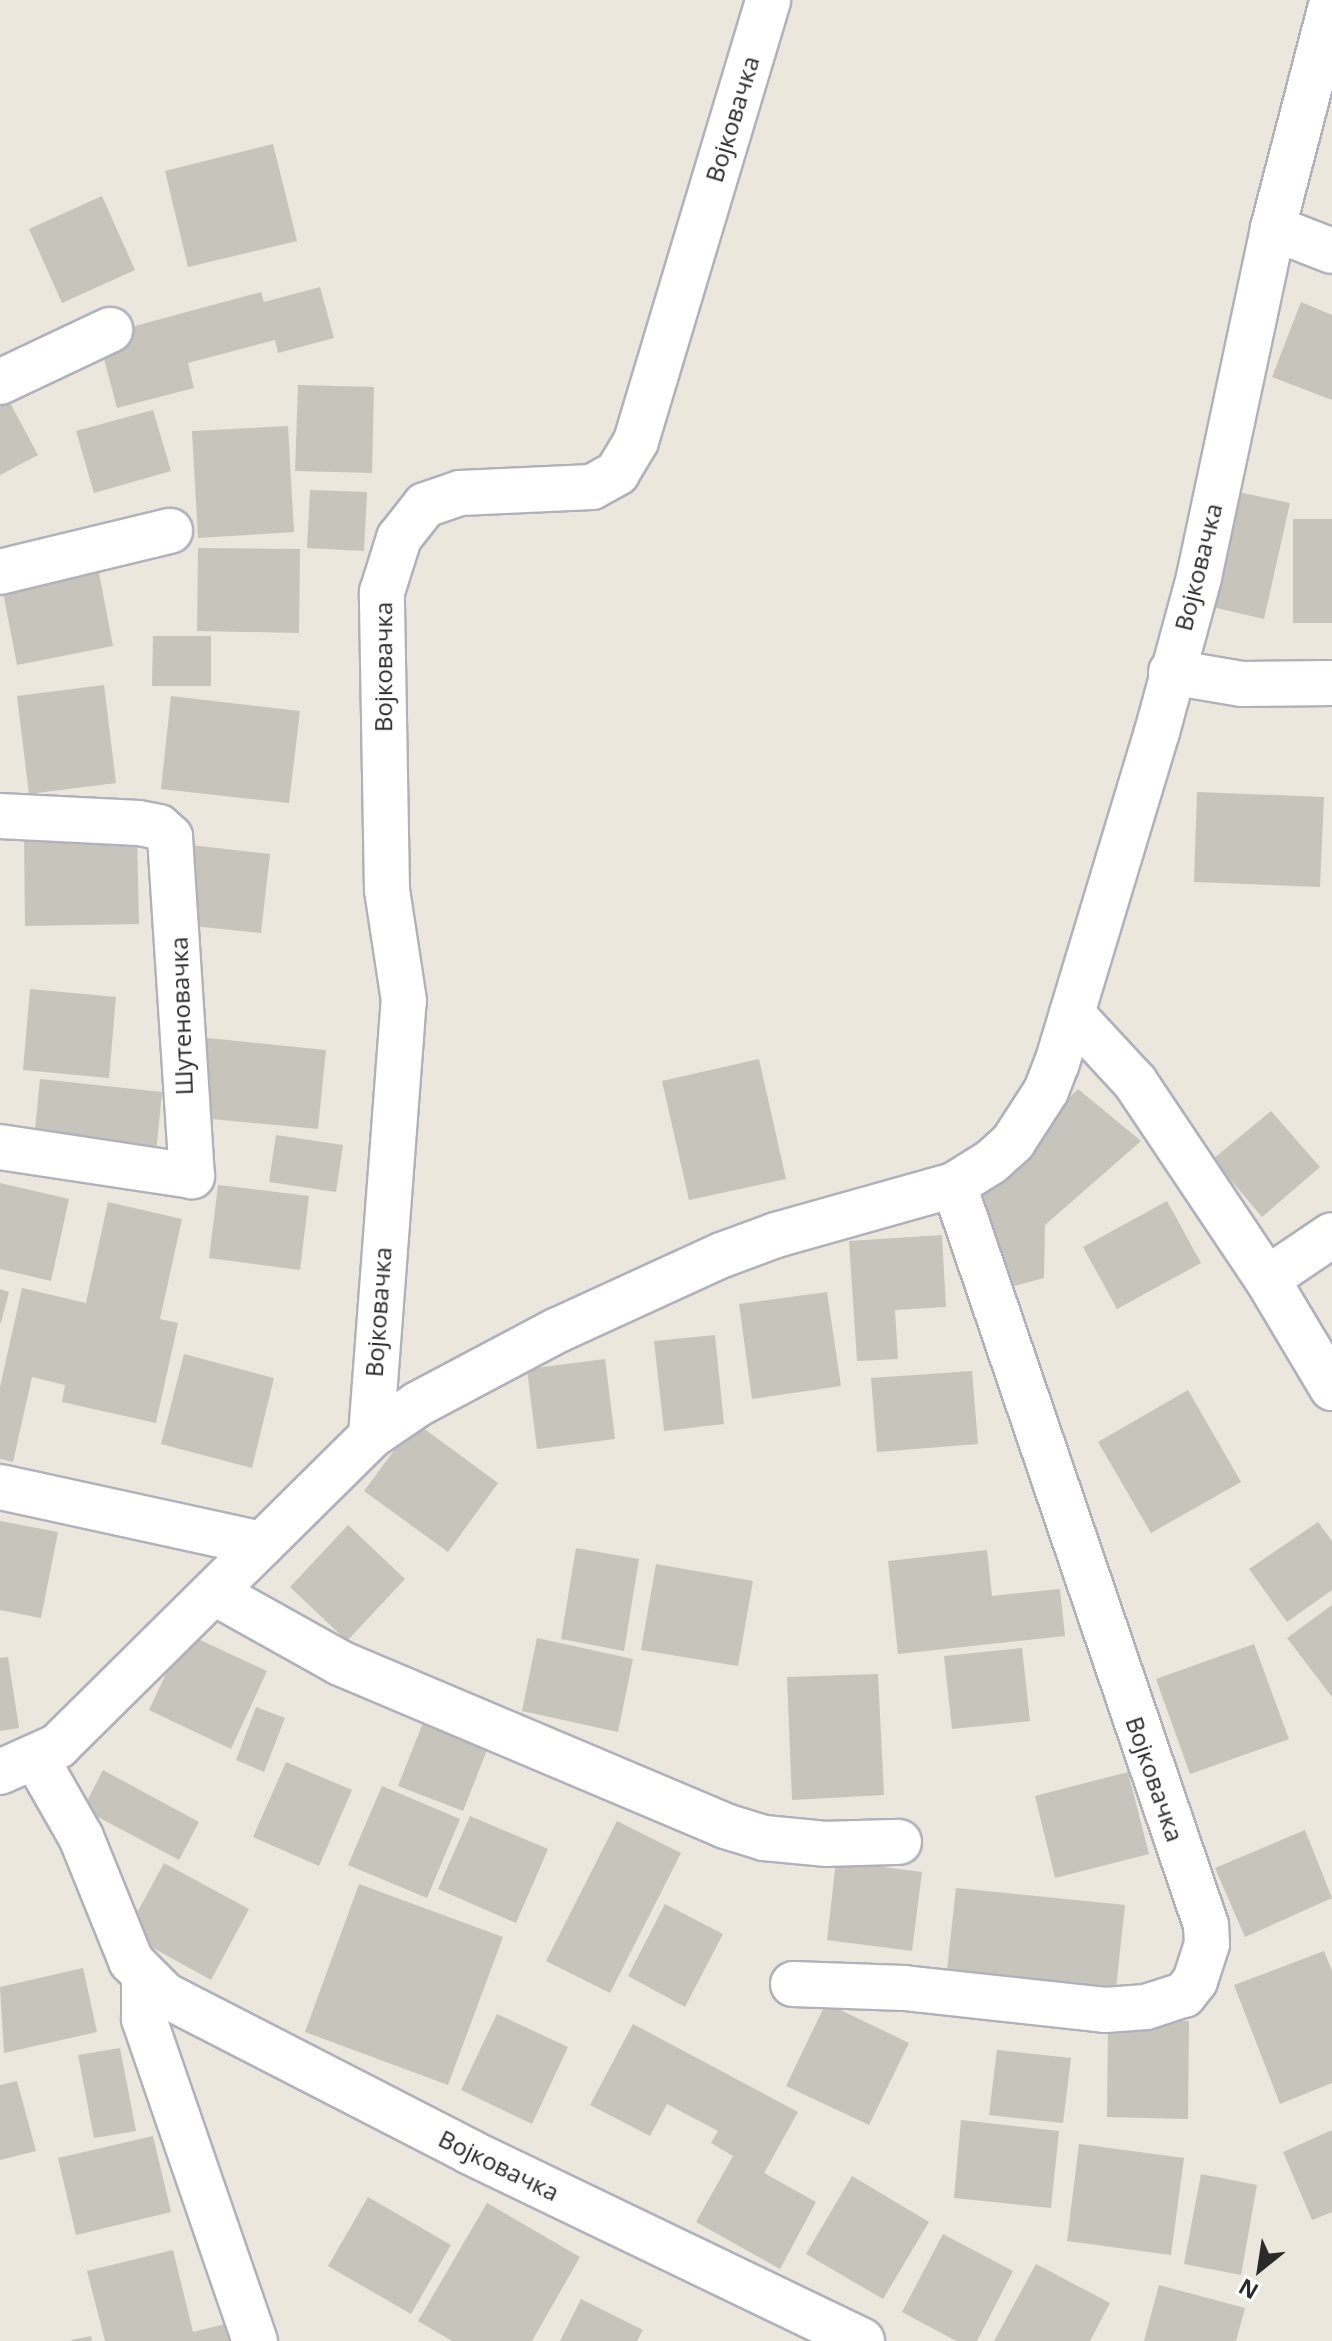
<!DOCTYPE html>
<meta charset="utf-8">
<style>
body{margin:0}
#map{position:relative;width:1332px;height:2341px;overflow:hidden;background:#ece7dd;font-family:"Open Sans",sans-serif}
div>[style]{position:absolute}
.building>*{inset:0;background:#c7c4bc}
.roads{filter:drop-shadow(2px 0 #b0b1bd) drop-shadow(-2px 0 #b0b1bd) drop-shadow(0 2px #b0b1bd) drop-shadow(0 -2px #b0b1bd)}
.minor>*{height:44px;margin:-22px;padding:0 22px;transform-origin:22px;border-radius:22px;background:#fff}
span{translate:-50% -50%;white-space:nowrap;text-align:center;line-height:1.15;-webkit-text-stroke:7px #fff;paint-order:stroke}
.street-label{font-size:24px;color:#2a2a2a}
.north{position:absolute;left:1220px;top:2229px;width:80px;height:80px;-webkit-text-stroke:6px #fff;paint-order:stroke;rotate:210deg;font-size:22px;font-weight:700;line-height:32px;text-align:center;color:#2a2a2a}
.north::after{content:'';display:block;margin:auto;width:28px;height:36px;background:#2a2a2a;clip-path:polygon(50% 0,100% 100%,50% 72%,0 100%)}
</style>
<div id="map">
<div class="building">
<i style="clip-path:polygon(273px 144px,297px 241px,188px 267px,165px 171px)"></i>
<i style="clip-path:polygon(102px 196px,135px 270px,62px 303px,29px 229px)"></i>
<i style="clip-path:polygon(320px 287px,334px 338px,278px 353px,275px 340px,188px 363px,194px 388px,117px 408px,98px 336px,261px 292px,264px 302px)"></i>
<i style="clip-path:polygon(1301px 302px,1332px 315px,1332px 400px,1272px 377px)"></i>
<i style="clip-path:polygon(298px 385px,374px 387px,372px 473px,295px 471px)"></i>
<i style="clip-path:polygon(9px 401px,38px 455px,0 475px,0 405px)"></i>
<i style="clip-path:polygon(153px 410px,171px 471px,94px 493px,76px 431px)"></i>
<i style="clip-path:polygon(288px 426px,294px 532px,198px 538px,192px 431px)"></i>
<i style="clip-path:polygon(310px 490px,367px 492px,364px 551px,307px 548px)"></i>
<i style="clip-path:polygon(1229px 490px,1290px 503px,1264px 619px,1204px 605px)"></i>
<i style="clip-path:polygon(1293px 519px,1332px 519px,1332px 623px,1293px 623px)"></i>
<i style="clip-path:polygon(198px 548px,300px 549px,299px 633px,197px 631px)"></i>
<i style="clip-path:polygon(98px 568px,113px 646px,17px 665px,2px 587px)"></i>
<i style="clip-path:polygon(153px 636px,211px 636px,211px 686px,152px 686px)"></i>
<i style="clip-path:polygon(104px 685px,116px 783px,29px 794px,17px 696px)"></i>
<i style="clip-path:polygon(171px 696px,300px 711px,289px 803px,161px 789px)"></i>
<i style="clip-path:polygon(1197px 792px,1324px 797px,1320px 887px,1194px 882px)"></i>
<i style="clip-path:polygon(137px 833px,139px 924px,25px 926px,24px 835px)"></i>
<i style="clip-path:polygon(191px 845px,270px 854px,261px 933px,183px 925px)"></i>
<i style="clip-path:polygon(30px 989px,116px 997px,109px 1078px,23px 1070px)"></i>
<i style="clip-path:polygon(198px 1037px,326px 1050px,318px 1129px,190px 1117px)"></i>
<i style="clip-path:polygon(759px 1059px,786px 1179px,689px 1200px,662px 1081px)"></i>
<i style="clip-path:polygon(40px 1079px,162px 1092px,156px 1153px,34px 1140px)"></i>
<i style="clip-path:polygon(1078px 1089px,1141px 1141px,1045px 1225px,1044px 1278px,995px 1291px,965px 1198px)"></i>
<i style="clip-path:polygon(1271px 1111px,1320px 1167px,1262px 1217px,1213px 1159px)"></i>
<i style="clip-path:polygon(276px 1135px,343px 1145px,336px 1192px,269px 1182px)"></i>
<i style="clip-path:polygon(0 1183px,69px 1199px,51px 1281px,0 1269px)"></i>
<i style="clip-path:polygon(218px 1185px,309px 1196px,300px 1270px,209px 1258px)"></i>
<i style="clip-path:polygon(1167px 1201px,1201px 1263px,1117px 1309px,1083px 1247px)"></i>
<i style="clip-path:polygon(108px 1202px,182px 1219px,160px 1319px,178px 1323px,156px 1423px,62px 1402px,65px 1385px,32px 1377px,13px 1462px,0 1459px,0 1387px,22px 1288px,86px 1303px)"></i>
<i style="clip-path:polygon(942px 1235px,946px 1307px,895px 1310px,898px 1359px,857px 1361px,849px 1241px)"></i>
<i style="clip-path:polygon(0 1289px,9px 1292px,1px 1323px,0 1323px)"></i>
<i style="clip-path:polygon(827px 1292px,841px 1386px,752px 1399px,739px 1304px)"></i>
<i style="clip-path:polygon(715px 1335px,724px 1424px,664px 1431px,654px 1341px)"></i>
<i style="clip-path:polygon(184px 1354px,274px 1378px,252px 1468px,161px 1444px)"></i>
<i style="clip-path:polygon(605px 1359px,615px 1439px,537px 1449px,527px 1369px)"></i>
<i style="clip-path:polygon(972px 1371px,978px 1444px,877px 1452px,871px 1378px)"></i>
<i style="clip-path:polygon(1188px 1390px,1241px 1482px,1151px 1533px,1098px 1442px)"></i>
<i style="clip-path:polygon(415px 1422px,498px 1483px,448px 1552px,364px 1491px)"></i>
<i style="clip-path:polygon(0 1521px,58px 1532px,41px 1618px,0 1610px)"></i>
<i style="clip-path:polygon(1318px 1522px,1332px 1541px,1332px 1590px,1287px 1622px,1249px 1569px)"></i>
<i style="clip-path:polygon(348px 1525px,405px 1579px,347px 1641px,290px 1587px)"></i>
<i style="clip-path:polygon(576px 1548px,639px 1559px,624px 1651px,561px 1639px)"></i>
<i style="clip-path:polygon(987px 1550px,992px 1596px,1060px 1589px,1065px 1636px,898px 1654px,888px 1561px)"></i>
<i style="clip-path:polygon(656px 1564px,753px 1581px,738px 1666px,641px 1650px)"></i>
<i style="clip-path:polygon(1332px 1605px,1332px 1697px,1287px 1638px)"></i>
<i style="clip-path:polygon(185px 1633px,267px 1671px,231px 1749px,149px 1710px)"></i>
<i style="clip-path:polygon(537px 1638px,633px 1659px,618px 1732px,522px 1711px)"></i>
<i style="clip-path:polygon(1254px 1644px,1289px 1739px,1190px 1774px,1156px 1679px)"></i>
<i style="clip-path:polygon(1022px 1648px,1030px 1721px,952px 1729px,944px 1656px)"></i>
<i style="clip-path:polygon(8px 1657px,19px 1728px,0 1731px,0 1658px)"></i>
<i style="clip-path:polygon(878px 1674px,884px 1795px,792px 1800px,787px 1677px)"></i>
<i style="clip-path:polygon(256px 1707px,285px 1718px,264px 1772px,236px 1760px)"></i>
<i style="clip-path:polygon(424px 1720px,489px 1745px,463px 1811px,398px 1786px)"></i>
<i style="clip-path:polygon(286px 1762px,352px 1790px,319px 1866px,253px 1837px)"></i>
<i style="clip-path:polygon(103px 1770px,199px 1822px,179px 1860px,83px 1809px)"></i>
<i style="clip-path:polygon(1128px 1772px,1149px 1854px,1055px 1878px,1035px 1796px)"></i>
<i style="clip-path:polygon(382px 1786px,460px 1819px,427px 1898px,348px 1865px)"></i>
<i style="clip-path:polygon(470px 1816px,548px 1849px,516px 1923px,438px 1889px)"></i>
<i style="clip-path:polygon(617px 1821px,681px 1853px,610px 1993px,546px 1961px)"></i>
<i style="clip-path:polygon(1305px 1830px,1332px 1898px,1245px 1937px,1215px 1868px)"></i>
<i style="clip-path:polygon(836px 1861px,922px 1872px,912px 1951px,827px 1940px)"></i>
<i style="clip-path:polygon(164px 1863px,249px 1909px,211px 1980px,126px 1933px)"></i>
<i style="clip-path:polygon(359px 1884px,503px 1937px,448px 2085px,305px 2032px)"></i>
<i style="clip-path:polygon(956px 1888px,1125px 1905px,1116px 1988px,947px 1970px)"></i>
<i style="clip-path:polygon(665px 1904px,723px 1934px,685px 2007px,628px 1976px)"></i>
<i style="clip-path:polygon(1324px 1951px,1332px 1971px,1332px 2083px,1280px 2104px,1234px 1985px)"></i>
<i style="clip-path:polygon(83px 1968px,97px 2032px,4px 2053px,0 1987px)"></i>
<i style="clip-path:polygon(826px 2003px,909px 2043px,869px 2125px,786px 2086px)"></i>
<i style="clip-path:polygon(497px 2014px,568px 2047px,532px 2124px,461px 2090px)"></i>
<i style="clip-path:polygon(1108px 2020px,1189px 2021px,1188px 2119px,1107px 2117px)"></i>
<i style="clip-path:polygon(633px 2024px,798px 2112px,764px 2173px,816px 2202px,780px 2269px,696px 2222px,733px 2156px,711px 2143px,718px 2131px,667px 2104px,650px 2136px,590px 2105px)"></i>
<i style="clip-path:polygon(120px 2048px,136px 2131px,94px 2138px,78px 2055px)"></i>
<i style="clip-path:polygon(997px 2050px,1071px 2058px,1063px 2123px,989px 2115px)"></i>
<i style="clip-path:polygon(17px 2081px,36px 2151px,0 2160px,0 2085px)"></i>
<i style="clip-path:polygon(961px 2120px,1059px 2131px,1051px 2208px,954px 2198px)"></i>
<i style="clip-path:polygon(1332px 2130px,1332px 2212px,1312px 2220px,1283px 2152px)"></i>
<i style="clip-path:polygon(153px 2136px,171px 2212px,76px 2235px,58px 2158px)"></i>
<i style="clip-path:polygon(1079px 2144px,1184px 2158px,1171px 2255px,1067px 2241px)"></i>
<i style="clip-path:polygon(1201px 2174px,1257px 2185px,1241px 2275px,1184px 2264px)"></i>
<i style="clip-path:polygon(852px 2176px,929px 2222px,883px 2299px,806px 2254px)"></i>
<i style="clip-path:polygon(368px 2197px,451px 2245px,411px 2314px,328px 2266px)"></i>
<i style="clip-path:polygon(487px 2203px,580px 2257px,532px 2341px,452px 2341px,418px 2321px)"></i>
<i style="clip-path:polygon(943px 2234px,1013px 2271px,977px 2341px,956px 2341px,902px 2312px)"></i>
<i style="clip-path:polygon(173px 2250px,193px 2332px,225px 2324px,229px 2341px,105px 2341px,87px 2271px)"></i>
<i style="clip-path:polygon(1036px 2264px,1110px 2303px,1090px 2341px,994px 2341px)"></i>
<i style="clip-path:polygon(1159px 2285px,1245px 2308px,1236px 2341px,1144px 2341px)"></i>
<i style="clip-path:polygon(581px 2299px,643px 2330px,637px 2341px,560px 2341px)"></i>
<i style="clip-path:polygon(91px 2336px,92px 2341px,72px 2341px,71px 2340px)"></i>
</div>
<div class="roads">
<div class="minor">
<i style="left:1273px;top:228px;width:63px;rotate:21.3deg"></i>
<i style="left:0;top:382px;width:122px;rotate:-25.3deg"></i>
<i style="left:0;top:572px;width:175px;rotate:-13.6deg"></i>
<i style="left:1171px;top:672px;width:72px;rotate:9.6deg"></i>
<i style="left:1242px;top:684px;width:90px;rotate:-0.6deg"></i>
<i style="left:0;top:816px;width:139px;rotate:2.9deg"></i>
<i style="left:139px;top:823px;width:20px;rotate:11deg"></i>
<i style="left:159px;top:827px;width:15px;rotate:42deg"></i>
<i style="left:170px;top:837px;width:340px;rotate:86.3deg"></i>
<i style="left:192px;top:1176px;width:194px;rotate:-171.4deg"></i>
<i style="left:1072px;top:1014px;width:93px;rotate:47.2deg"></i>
<i style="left:1135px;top:1082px;width:237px;rotate:56.2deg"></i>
<i style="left:1267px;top:1279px;width:127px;rotate:59.2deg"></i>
<i style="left:1267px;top:1279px;width:78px;rotate:-34.1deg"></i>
<i style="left:371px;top:1436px;width:436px;rotate:-85.7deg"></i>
<i style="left:404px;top:1001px;width:112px;rotate:-98.7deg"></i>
<i style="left:387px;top:890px;width:298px;rotate:-91deg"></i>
<i style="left:382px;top:592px;width:57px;rotate:-72.5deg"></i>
<i style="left:399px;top:538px;width:42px;rotate:-51.8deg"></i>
<i style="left:425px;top:505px;width:37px;rotate:-19deg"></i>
<i style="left:460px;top:493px;width:132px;rotate:-2.6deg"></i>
<i style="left:592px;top:487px;width:29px;rotate:-29deg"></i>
<i style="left:617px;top:473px;width:37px;rotate:-59deg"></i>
<i style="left:636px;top:441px;width:460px;rotate:-73.3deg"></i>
<i style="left:0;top:1487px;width:268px;rotate:12.3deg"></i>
<i style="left:215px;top:1593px;width:143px;rotate:29.2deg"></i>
<i style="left:340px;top:1663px;width:418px;rotate:22.9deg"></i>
<i style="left:725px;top:1826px;width:41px;rotate:17.1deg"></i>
<i style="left:764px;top:1838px;width:62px;rotate:5.5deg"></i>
<i style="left:826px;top:1844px;width:73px;rotate:-1.6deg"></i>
<i style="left:37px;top:1760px;width:89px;rotate:60.3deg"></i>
<i style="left:81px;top:1837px;width:134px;rotate:68deg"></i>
<i style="left:131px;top:1961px;width:48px;rotate:45deg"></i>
<i style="left:165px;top:1995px;width:343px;rotate:27.2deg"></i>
<i style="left:470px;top:2152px;width:435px;rotate:25.7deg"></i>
<i style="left:0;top:1772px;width:64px;rotate:-24.1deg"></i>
<i style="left:58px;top:1746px;width:441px;rotate:-44.7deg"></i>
<i style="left:371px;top:1436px;width:57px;rotate:-34.2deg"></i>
<i style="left:418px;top:1404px;width:158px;rotate:-27.9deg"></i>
<i style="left:558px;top:1330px;width:180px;rotate:-24.6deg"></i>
<i style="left:722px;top:1255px;width:58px;rotate:-20.3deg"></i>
<i style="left:776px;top:1235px;width:185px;rotate:-15.7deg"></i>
<i style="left:954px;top:1185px;width:44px;rotate:-31.9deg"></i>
<i style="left:991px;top:1162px;width:30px;rotate:-42deg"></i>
<i style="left:1013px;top:1142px;width:61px;rotate:-57.1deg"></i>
<i style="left:1046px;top:1091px;width:30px;rotate:-69deg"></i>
<i style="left:1057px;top:1063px;width:346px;rotate:-73.2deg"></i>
<i style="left:1157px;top:732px;width:161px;rotate:-74.8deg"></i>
<i style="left:1199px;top:577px;width:357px;rotate:-78deg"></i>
<i style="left:1273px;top:228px;width:235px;rotate:-75.4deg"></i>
<i style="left:144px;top:1978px;width:41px;rotate:90deg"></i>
<i style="left:144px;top:2019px;width:341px;rotate:71deg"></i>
<i style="left:793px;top:1984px;width:111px;rotate:2.1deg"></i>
<i style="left:904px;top:1988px;width:202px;rotate:6.2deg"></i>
<i style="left:1105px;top:2010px;width:41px;rotate:-4.2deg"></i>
<i style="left:1146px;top:2007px;width:40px;rotate:-18deg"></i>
<i style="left:1184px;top:1995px;width:18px;rotate:-52deg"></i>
<i style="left:1195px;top:1981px;width:39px;rotate:-72deg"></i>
<i style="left:1207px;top:1944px;width:19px;rotate:-93deg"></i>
<i style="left:1206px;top:1925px;width:782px;rotate:-108.81deg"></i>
</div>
</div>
<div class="street-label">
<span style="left:732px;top:119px;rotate:-73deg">Војковачка</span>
<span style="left:1198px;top:567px;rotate:-76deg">Војковачка</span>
<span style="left:383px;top:667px;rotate:-90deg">Војковачка</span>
<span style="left:181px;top:1016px;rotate:-92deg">Шутеновачка</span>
<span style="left:378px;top:1312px;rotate:-86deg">Војковачка</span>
<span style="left:1155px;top:1779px;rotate:71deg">Војковачка</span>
<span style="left:499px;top:2165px;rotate:26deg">Војковачка</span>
</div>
<div class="north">N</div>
</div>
